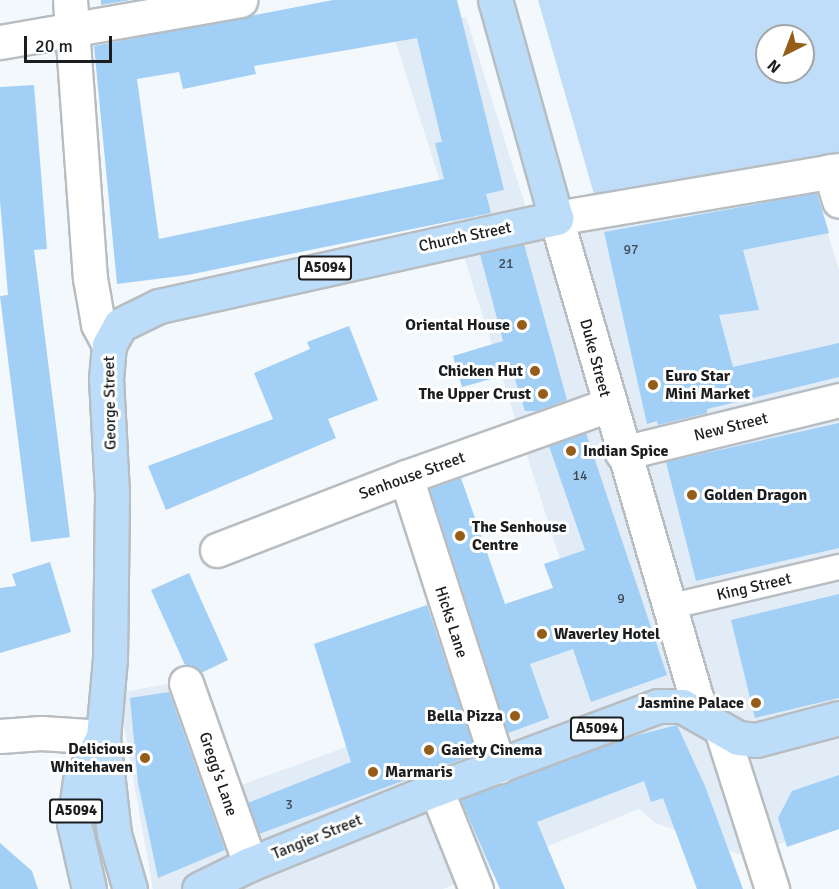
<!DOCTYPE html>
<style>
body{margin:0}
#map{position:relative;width:839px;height:889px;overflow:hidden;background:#f3f8fd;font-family:Signika,sans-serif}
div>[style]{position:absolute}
.built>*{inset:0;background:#e1ecf6}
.green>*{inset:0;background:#bfddf8}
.building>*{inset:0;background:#a2cff6}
.roads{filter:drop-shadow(2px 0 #b8bdc1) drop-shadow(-2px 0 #b8bdc1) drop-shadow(0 2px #b8bdc1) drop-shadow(0 -2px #b8bdc1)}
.pedestrian>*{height:24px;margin:-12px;padding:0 12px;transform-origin:12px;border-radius:12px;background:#fff}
.minor>*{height:33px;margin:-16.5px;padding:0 16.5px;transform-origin:16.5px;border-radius:16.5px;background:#fff}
.primary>*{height:33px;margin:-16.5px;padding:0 16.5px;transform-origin:16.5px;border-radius:16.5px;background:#bcddfa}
.dots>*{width:16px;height:16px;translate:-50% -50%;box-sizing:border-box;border:3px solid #fff;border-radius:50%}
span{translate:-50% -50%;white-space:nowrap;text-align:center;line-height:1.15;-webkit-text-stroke:6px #fff;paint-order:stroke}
.number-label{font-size:14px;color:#3e4a55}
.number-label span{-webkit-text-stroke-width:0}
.shield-label span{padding:2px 4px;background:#fff;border:2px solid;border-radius:4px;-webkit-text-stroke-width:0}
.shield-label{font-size:15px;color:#1c1d1f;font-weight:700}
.street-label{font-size:16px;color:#1c1d1f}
.poi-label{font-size:16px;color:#1c1d1f;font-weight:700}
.right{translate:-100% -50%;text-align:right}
.left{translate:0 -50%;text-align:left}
.north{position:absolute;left:755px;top:24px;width:60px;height:60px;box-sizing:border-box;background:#fff;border:2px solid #a4a5a5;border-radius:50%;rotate:222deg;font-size:16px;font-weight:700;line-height:24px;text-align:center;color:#1c1d1f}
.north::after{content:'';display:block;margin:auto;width:21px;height:27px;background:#965d19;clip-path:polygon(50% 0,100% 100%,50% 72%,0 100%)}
.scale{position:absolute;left:24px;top:36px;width:88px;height:27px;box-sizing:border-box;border:3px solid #1c1d1f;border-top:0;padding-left:8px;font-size:18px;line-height:21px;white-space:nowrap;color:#1c1d1f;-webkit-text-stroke:4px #fff;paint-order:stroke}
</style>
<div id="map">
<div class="built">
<i style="clip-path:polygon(466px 17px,536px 240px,814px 188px,839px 270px,839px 829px,738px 854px,656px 823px,639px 809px,443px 889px,153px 889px,118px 693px,189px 680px,230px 789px,360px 742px,346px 708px,578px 616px,391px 27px)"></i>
</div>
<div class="green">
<i style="clip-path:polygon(evenodd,538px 0,839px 0,839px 155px,596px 201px,538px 0,767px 36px,803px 36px,803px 72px,767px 72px,767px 36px)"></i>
</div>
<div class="building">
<i style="clip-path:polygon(101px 0,131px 0,101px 5px)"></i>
<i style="clip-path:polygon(evenodd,333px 0,457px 0,504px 190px,486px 194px,491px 213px,188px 275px,117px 284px,94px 46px,333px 0,417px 38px,442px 142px,435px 143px,444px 179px,159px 239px,137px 79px,179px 72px,183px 89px,256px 74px,254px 66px,417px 38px)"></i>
<i style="clip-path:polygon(34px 85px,47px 249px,34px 250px,70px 537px,31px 542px,0 296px,8px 295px,0 201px,0 87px)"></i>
<i style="clip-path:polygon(817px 193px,829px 233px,743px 250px,759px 310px,719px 315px,733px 367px,839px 343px,839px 377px,707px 409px,707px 413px,658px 425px,657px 421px,647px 424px,604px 232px)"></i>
<i style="clip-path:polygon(524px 244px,567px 400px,537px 411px,525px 411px,513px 373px,462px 387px,453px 356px,503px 341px,480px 254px)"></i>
<i style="clip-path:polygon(349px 326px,378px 400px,328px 419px,336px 438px,166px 510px,148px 466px,273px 419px,254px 373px,310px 349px,307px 342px)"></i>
<i style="clip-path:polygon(839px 423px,839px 548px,696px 581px,666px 462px)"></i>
<i style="clip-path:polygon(586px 433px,667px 675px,591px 702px,573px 649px,530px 664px,549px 718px,508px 733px,430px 489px,461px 478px,505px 604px,553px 588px,544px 564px,585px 550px,549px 446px)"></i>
<i style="clip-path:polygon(50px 562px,71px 632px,0 653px,0 588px,16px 586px,12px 574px)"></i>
<i style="clip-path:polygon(189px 573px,228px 660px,201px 673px,185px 665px,151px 590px)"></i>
<i style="clip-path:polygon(839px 594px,839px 698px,755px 718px,731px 620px)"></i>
<i style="clip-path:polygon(427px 605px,476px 754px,259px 834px,248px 803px,351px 762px,314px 644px)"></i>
<i style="clip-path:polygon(169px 692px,225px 850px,158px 878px,138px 783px,130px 698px)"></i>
<i style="clip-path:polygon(677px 725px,705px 786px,743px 889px,697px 889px,663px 798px,651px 802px,644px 781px,537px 822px,565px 889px,500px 889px,461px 800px,630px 737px)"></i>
<i style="clip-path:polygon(839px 775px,839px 829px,787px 847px,778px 818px,792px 791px)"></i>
<i style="clip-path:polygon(0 843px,32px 871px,38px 889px,0 889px)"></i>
</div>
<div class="roads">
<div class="pedestrian">
<i style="left:668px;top:607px;width:176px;rotate:-13.2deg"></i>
</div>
<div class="minor">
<i style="left:70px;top:0;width:279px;rotate:85.9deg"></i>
<i style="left:90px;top:278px;width:47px;rotate:80.1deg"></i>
<i style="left:98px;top:324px;width:24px;rotate:62deg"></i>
<i style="left:0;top:42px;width:244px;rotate:-9.9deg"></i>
<i style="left:830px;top:171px;width:31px;rotate:73deg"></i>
<i style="left:622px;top:453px;width:223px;rotate:-13.7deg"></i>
<i style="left:406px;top:477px;width:304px;rotate:72.2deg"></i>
<i style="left:217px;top:550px;width:203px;rotate:-21.1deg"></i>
<i style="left:406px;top:477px;width:214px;rotate:-19.6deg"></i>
<i style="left:186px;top:683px;width:192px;rotate:70.5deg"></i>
<i style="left:701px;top:714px;width:517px;rotate:-106.3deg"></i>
<i style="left:556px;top:218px;width:287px;rotate:-9.6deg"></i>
<i style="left:721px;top:729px;width:168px;rotate:72.3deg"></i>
<i style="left:0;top:736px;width:41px;rotate:-4.2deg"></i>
<i style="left:41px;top:733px;width:62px;rotate:3.7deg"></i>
<i style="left:436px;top:789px;width:108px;rotate:68.2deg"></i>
</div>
<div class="primary">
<i style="left:89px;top:889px;width:68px;rotate:-102.8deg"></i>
<i style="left:74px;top:823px;width:42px;rotate:-81.9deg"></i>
<i style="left:80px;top:781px;width:50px;rotate:-62.4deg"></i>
<i style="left:130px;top:889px;width:57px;rotate:-106.2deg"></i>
<i style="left:114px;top:834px;width:98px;rotate:-96.5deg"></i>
<i style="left:103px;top:737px;width:78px;rotate:-84.9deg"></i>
<i style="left:110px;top:659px;width:166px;rotate:-89.3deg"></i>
<i style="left:112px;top:493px;width:114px;rotate:-93deg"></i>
<i style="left:106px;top:379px;width:34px;rotate:-85deg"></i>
<i style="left:109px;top:345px;width:23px;rotate:-61deg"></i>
<i style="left:120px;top:325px;width:43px;rotate:-26deg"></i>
<i style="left:159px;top:306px;width:407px;rotate:-12.5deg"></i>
<i style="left:556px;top:218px;width:226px;rotate:-105.6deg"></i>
<i style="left:199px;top:889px;width:57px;rotate:-26.1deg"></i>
<i style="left:250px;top:864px;width:201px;rotate:-22deg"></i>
<i style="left:436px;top:789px;width:237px;rotate:-20.5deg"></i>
<i style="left:658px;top:706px;width:24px"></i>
<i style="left:682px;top:706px;width:64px;rotate:29.7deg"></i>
<i style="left:738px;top:738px;width:18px;rotate:6deg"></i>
<i style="left:756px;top:740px;width:86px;rotate:-14.8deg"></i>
</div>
</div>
<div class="dots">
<i style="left:522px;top:325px;background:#965d19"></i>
<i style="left:535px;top:371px;background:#965d19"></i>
<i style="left:653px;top:385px;background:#965d19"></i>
<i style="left:543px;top:394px;background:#965d19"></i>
<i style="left:571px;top:451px;background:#965d19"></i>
<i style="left:692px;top:495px;background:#965d19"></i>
<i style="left:460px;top:536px;background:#965d19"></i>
<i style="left:542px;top:634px;background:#965d19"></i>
<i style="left:756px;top:703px;background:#965d19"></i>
<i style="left:515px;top:716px;background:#965d19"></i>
<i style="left:429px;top:750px;background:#965d19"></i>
<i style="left:145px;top:758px;background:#965d19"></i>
<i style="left:373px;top:772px;background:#965d19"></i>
</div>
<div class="number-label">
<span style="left:631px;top:250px">97</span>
<span style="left:506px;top:264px">21</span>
<span style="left:580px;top:476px">14</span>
<span style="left:621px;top:599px">9</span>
<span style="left:289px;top:805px">3</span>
</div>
<div class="shield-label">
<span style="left:325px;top:268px">A5094</span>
<span style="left:597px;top:729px">A5094</span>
<span style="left:76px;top:811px">A5094</span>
</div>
<div class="street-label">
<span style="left:465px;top:237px;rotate:-12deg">Church Street</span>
<span style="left:595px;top:358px;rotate:75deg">Duke Street</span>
<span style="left:110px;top:403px;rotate:-91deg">George Street</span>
<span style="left:731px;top:427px;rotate:-14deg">New Street</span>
<span style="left:412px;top:476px;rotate:-20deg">Senhouse Street</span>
<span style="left:754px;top:587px;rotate:-13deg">King Street</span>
<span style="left:451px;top:622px;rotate:72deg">Hicks Lane</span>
<span style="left:218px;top:774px;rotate:71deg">Gregg's Lane</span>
<span style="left:317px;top:837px;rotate:-22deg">Tangier Street</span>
</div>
<div class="poi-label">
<span class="right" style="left:510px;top:325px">Oriental House</span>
<span class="right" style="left:523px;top:371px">Chicken Hut</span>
<span class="left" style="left:665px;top:385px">Euro Star<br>Mini Market</span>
<span class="right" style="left:531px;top:394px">The Upper Crust</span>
<span class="left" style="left:583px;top:451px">Indian Spice</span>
<span class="left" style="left:704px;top:495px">Golden Dragon</span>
<span class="left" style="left:472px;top:536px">The Senhouse<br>Centre</span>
<span class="left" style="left:554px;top:634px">Waverley Hotel</span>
<span class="right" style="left:744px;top:703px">Jasmine Palace</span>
<span class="right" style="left:503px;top:716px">Bella Pizza</span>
<span class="right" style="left:133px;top:758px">Delicious<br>Whitehaven</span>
<span class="left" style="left:441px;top:750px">Gaiety Cinema</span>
<span class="left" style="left:385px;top:772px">Marmaris</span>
</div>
<div class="north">N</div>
<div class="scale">20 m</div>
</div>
